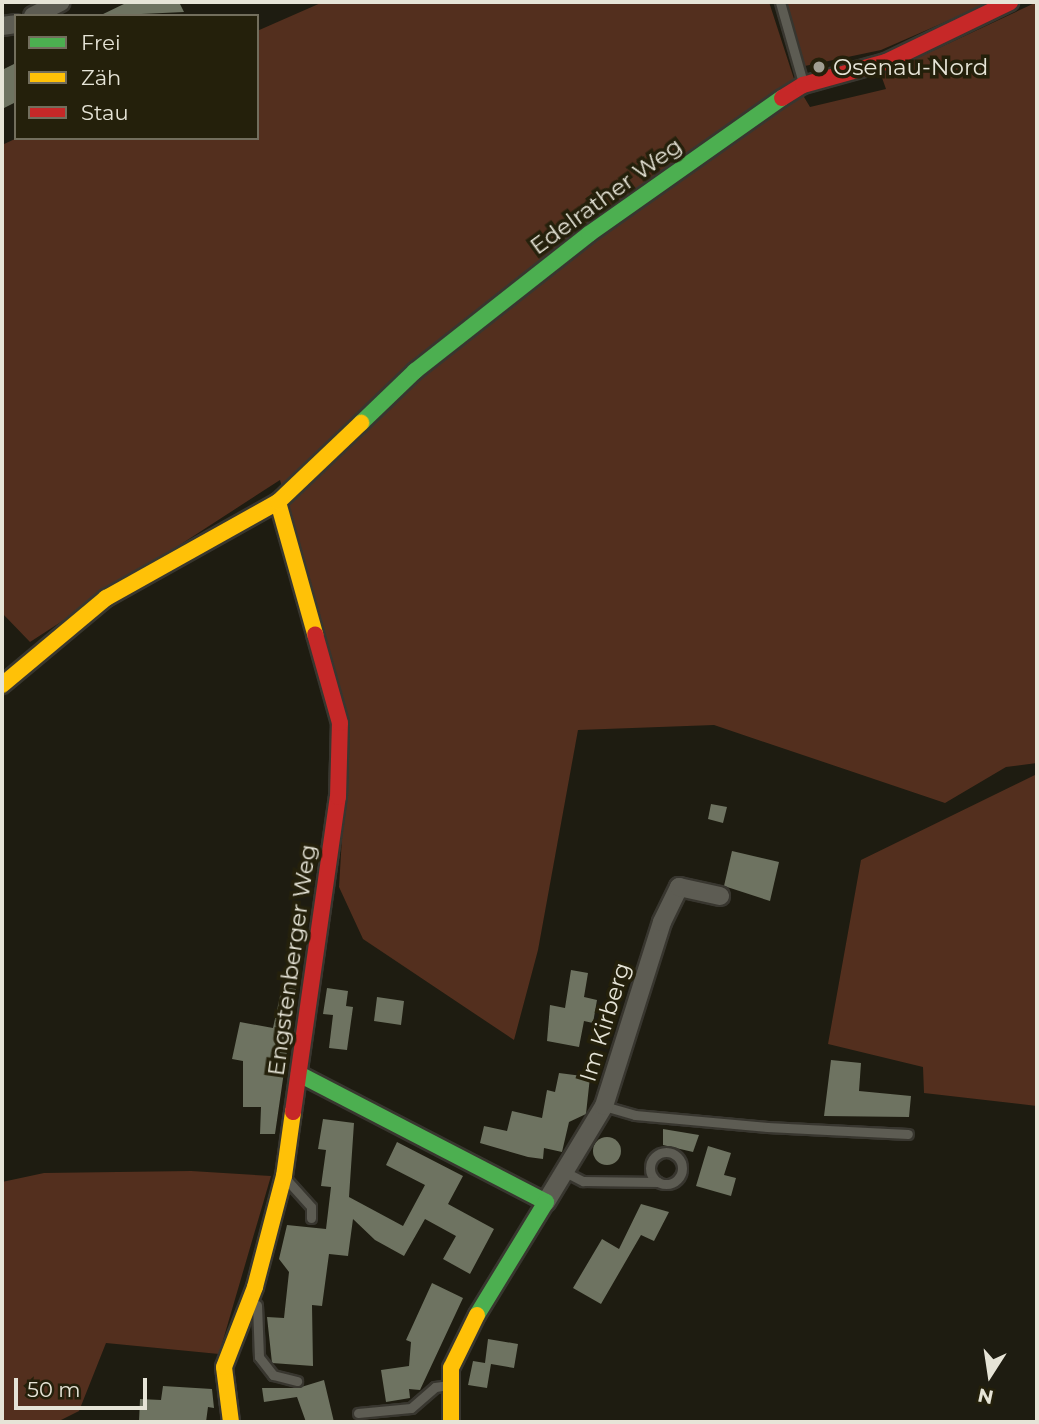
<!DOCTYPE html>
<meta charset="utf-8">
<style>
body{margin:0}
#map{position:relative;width:1039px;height:1424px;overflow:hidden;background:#1e1c11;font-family:Montserrat,sans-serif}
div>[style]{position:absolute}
.green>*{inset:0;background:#532f1e}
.building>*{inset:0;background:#6e7361}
.round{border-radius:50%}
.roads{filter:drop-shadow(2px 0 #38362f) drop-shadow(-2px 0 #38362f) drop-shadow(0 2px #38362f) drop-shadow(0 -2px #38362f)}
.lane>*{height:9px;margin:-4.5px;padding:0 4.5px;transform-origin:4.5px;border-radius:4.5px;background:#5d5c53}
.lane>.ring{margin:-4.5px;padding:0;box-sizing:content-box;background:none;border:9px solid #5d5c53;border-radius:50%}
.street>*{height:18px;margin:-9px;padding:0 9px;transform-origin:9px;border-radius:9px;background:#5d5c53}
.fast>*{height:16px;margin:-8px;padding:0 8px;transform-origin:8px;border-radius:8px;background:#4caf50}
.slow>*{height:16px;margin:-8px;padding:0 8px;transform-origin:8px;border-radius:8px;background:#ffc107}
.jam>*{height:16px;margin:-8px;padding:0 8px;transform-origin:8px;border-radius:8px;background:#c62828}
.dots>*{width:19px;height:19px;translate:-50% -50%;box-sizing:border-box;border:4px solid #24200b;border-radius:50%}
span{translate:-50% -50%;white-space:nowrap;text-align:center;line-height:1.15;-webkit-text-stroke:7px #24200b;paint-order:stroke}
.poi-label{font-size:23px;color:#e6e4d7}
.left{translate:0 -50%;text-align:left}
.street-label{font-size:23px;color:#e6e4d7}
.frame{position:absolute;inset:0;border:4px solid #e6e4d7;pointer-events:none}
.legend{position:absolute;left:14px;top:14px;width:245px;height:126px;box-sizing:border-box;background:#24200b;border:2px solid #726e5d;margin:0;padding:9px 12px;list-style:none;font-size:21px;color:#e6e4d7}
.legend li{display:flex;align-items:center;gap:14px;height:35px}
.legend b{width:35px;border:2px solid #726e5d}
.north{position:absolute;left:955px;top:1340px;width:70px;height:70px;-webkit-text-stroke:5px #24200b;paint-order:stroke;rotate:192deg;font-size:19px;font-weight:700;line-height:28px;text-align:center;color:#e6e4d7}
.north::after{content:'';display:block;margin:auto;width:24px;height:32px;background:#e6e4d7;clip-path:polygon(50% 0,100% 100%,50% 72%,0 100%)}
.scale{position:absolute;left:14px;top:1378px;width:133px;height:32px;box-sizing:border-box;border:4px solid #e6e4d7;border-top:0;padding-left:9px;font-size:21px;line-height:24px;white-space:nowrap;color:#e6e4d7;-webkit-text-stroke:5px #24200b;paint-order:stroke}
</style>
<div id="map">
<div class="green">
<i style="clip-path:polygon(323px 2px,769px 2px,795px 82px,810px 107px,886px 89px,881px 75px,1037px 2px,1037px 763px,1006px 767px,945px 803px,714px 725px,578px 730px,538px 950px,514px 1040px,363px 939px,339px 887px,349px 722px,280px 480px,30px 642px,2px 613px,2px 145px,17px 138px,257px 138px,257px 31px)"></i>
<i style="clip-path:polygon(782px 2px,991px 2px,881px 50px,800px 67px)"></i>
<i style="clip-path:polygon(1037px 774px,1037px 1106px,924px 1093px,923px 1067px,828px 1044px,861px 860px)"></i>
<i style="clip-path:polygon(191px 1171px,271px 1176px,219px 1354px,106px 1343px,79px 1411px,57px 1422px,2px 1422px,2px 1182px,44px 1173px)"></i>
</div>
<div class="building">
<i style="clip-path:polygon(128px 2px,179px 2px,184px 12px,99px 16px)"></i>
<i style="clip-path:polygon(16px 63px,16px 102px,2px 109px,2px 70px)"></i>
<i style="clip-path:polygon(711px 804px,727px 807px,723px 823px,708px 819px)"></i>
<i style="clip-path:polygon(732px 851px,779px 862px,770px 901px,724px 886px)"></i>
<i style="clip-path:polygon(571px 970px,588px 973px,584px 997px,597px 1000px,593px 1023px,584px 1021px,579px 1047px,547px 1041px,550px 1005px,565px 1008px)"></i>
<i style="clip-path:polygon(282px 987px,296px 989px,275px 1134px,260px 1134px,261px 1107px,243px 1107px,243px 1061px,232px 1059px,240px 1022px,273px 1028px)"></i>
<i style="clip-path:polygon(327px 988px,348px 991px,346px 1006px,353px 1007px,347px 1050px,329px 1048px,333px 1015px,323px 1014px)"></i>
<i style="clip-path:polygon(377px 997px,404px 1001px,401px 1025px,374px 1021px)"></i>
<i style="clip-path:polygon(831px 1060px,861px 1063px,859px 1091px,911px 1096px,909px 1117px,824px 1116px)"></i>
<i style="clip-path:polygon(559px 1073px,590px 1077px,586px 1114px,569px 1122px,562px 1152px,544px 1148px,543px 1159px,528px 1157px,480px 1143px,484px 1126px,507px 1131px,512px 1111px,542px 1118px,547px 1090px,555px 1092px)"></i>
<i style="clip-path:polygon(323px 1119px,354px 1123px,349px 1197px,403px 1226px,425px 1185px,386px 1165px,397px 1142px,463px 1176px,448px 1204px,494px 1229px,470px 1274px,443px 1259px,456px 1236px,425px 1219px,404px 1256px,375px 1240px,353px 1219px,348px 1256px,329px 1254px,322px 1306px,312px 1305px,313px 1366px,272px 1363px,267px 1317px,284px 1318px,289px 1272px,279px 1259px,287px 1225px,326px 1229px,331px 1187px,321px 1186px,326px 1150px,318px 1149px)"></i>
<i style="clip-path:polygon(663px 1129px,699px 1135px,693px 1152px,663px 1145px)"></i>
<i class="round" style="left:593px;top:1137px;width:28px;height:28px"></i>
<i style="clip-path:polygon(708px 1146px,731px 1153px,724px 1175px,736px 1178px,731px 1196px,696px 1186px)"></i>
<i style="clip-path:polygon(641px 1204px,669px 1212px,654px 1241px,641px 1235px,601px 1304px,573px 1288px,602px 1239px,619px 1249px)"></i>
<i style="clip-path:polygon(432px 1283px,463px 1298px,420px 1390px,409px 1389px,410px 1398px,386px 1402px,381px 1370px,409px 1366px,411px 1342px,406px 1340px)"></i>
<i style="clip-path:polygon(488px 1339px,518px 1344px,514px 1368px,491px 1364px,487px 1388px,468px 1385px,473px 1361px,485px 1363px)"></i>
<i style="clip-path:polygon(324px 1380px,334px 1422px,306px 1422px,297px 1397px,264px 1402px,262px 1388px,298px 1388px)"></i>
<i style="clip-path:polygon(163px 1386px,212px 1389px,214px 1408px,208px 1407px,206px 1422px,139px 1422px,140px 1399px,161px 1400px)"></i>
</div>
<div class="roads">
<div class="lane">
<i style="left:780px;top:2px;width:84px;rotate:74.1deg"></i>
<i style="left:604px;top:1106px;width:32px;rotate:16deg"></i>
<i style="left:635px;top:1115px;width:133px;rotate:5.2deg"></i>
<i style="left:767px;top:1127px;width:141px;rotate:2.8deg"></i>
<i class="ring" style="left:650px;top:1152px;width:23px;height:23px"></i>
<i style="left:567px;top:1173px;width:18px;rotate:27deg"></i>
<i style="left:583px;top:1181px;width:75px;rotate:0.8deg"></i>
<i style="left:287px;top:1180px;width:36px;rotate:48deg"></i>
<i style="left:311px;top:1207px;width:11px;rotate:90deg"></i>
<i style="left:257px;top:1305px;width:52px;rotate:87.8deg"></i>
<i style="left:259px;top:1357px;width:23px;rotate:52deg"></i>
<i style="left:273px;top:1375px;width:25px;rotate:14deg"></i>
<i style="left:358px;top:1413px;width:53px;rotate:-5.4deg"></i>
<i style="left:411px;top:1408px;width:32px;rotate:-41deg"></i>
<i style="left:435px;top:1387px;width:14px;rotate:-8deg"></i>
</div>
<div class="street">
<i style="left:33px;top:16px;width:31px;rotate:-27deg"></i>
<i style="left:2px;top:26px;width:14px;rotate:-8deg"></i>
<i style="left:546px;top:1202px;width:112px;rotate:-58.9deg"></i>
<i style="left:604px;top:1106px;width:193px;rotate:-72.5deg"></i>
<i style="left:662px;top:922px;width:39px;rotate:-64deg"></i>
<i style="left:679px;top:887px;width:42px;rotate:12.4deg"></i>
</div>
<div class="fast">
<i style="left:361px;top:423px;width:75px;rotate:-43.9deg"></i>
<i style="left:415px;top:371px;width:221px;rotate:-38.2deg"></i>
<i style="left:589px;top:234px;width:236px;rotate:-35.2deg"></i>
<i style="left:299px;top:1074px;width:278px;rotate:27.4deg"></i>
<i style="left:546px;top:1202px;width:132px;rotate:121.4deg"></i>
</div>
<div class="slow">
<i style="left:278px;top:502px;width:137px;rotate:74.3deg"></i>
<i style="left:2px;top:685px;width:136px;rotate:-39.9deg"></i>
<i style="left:106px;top:598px;width:197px;rotate:-29.2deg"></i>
<i style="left:278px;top:502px;width:115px;rotate:-43.6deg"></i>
<i style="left:231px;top:1422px;width:55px;rotate:-97.3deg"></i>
<i style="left:224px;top:1367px;width:86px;rotate:-68.8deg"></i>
<i style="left:255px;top:1287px;width:115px;rotate:-75.4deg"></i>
<i style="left:284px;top:1176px;width:65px;rotate:-82deg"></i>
<i style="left:451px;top:1422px;width:54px;rotate:-90deg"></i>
<i style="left:451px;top:1368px;width:59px;rotate:-63.9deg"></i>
</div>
<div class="jam">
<i style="left:782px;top:98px;width:25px;rotate:-32deg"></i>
<i style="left:803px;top:85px;width:86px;rotate:-15.5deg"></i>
<i style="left:886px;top:62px;width:138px;rotate:-25.8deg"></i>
<i style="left:293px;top:1112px;width:318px;rotate:-81.9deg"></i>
<i style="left:338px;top:797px;width:74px;rotate:-88.5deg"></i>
<i style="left:340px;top:723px;width:92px;rotate:-105.7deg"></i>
</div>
</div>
<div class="dots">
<i style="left:819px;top:67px;background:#a09e92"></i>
</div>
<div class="poi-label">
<span class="left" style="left:833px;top:67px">Osenau-Nord</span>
</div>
<div class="street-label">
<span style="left:606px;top:196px;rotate:-36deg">Edelrather Weg</span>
<span style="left:292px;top:960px;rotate:-82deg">Engstenberger Weg</span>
<span style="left:605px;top:1022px;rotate:-73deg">Im Kirberg</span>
</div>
<div class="frame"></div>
<ul class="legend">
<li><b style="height:9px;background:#4caf50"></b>Frei</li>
<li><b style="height:9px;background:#ffc107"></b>Zäh</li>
<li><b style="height:9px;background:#c62828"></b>Stau</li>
</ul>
<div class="north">N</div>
<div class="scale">50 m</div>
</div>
